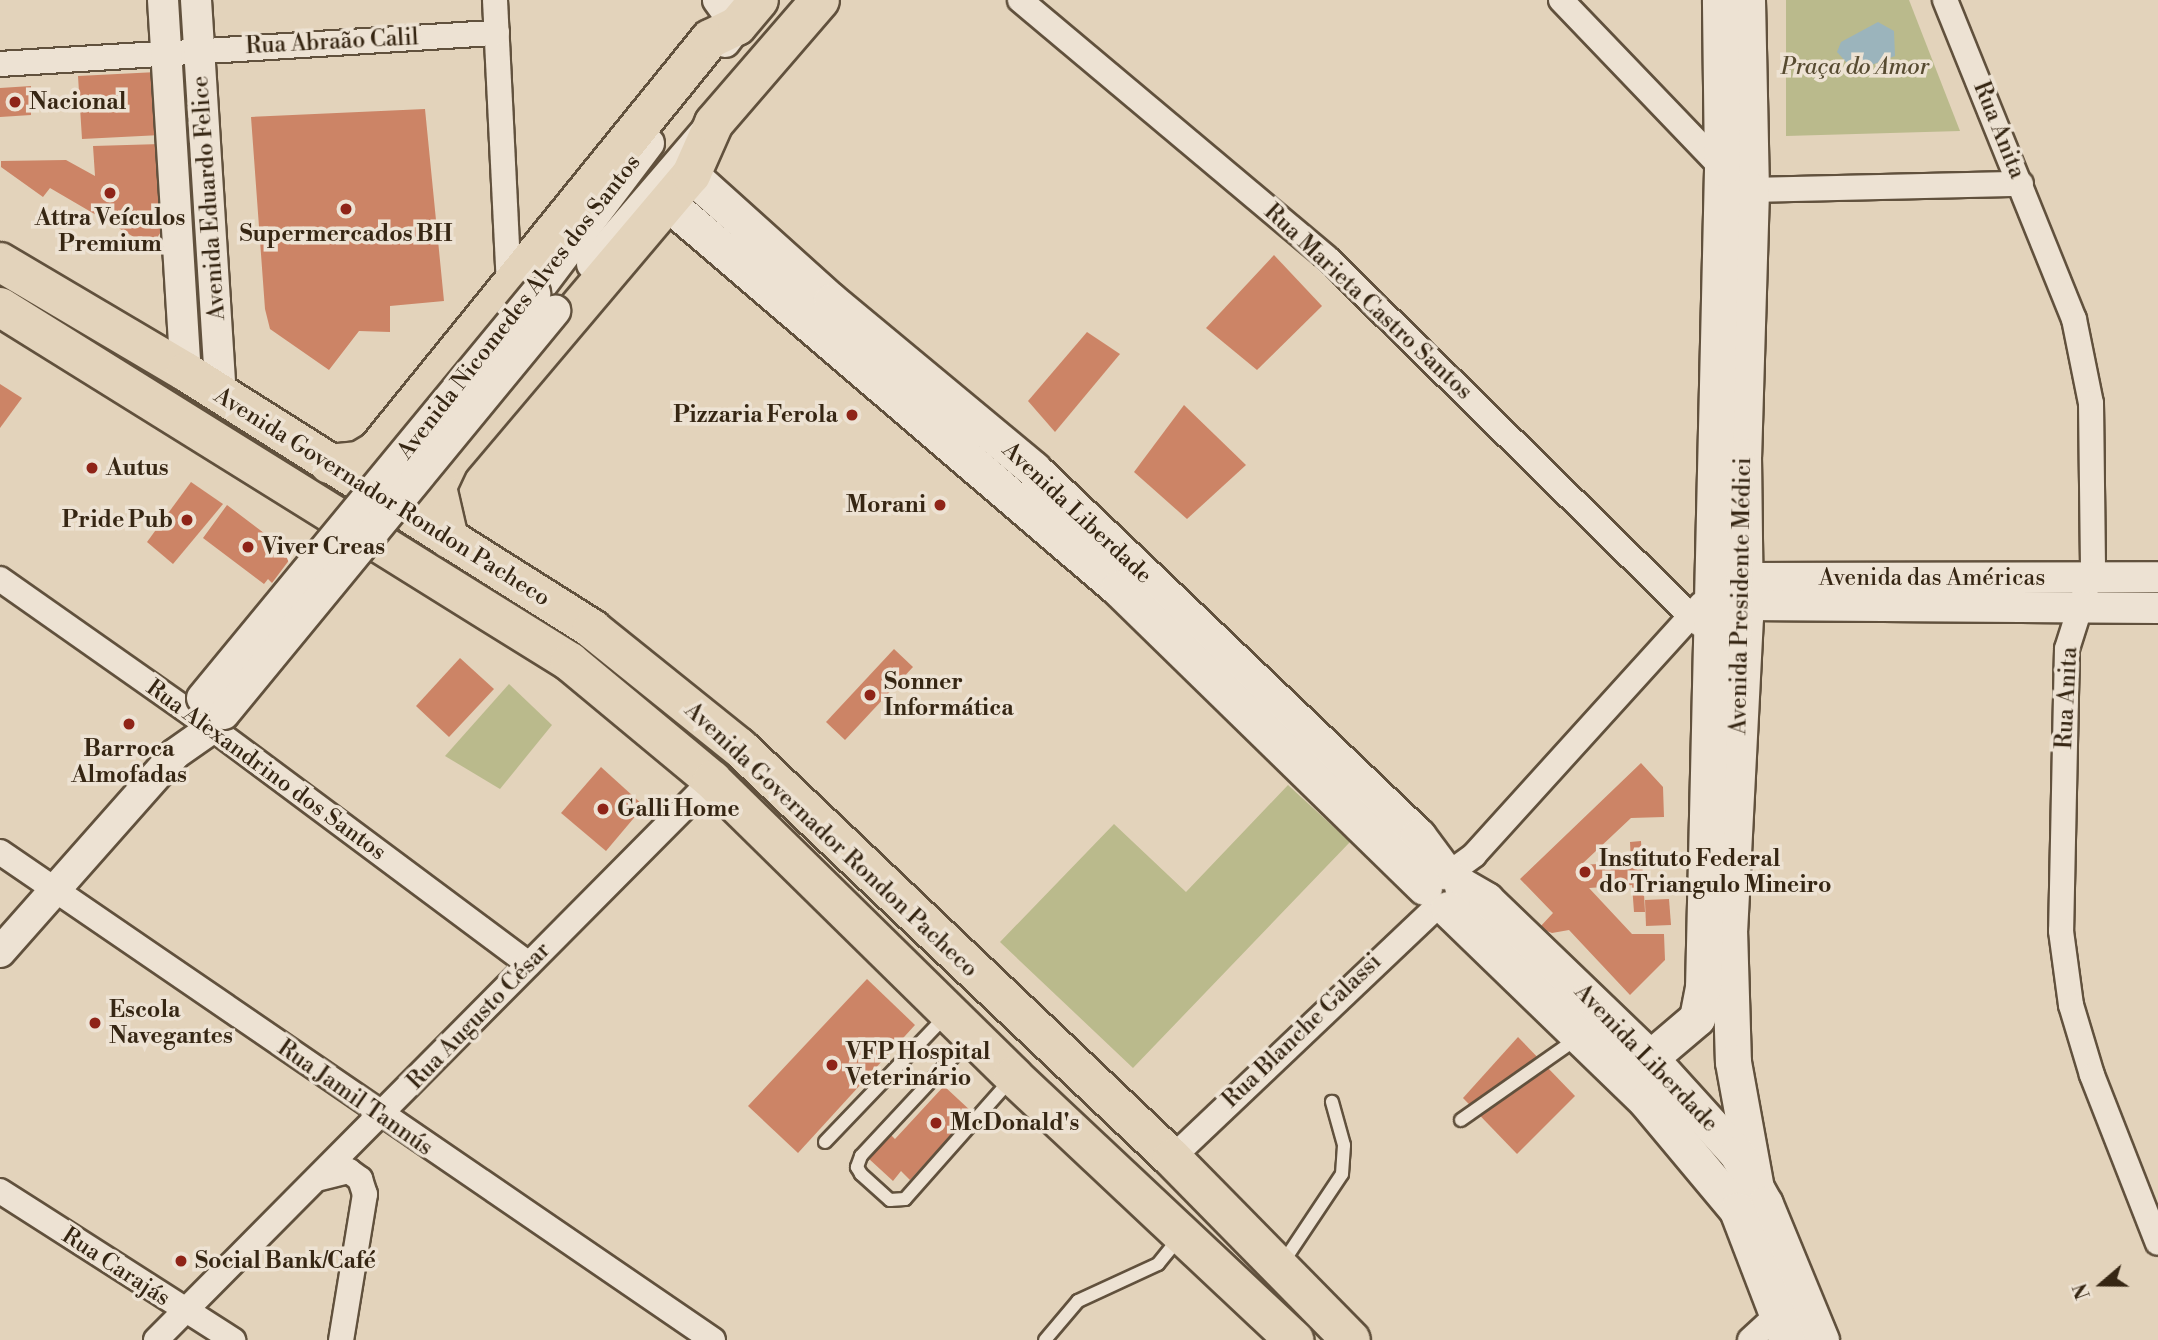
<!DOCTYPE html>
<meta charset="utf-8">
<style>
body{margin:0}
#map{position:relative;width:2158px;height:1340px;overflow:hidden;background:#e3d3bb;font-family:"Libre Bodoni",serif}
div>[style]{position:absolute}
.green>*{inset:0;background:#baba8c}
.water>*{inset:0;background:#9bb4bc}
.building>*{inset:0;background:#cc8466}
.roads{filter:drop-shadow(2px 0 #61513d) drop-shadow(-2px 0 #61513d) drop-shadow(0 2px #61513d) drop-shadow(0 -2px #61513d)}
.service>*{height:12px;margin:-6px;padding:0 6px;transform-origin:6px;border-radius:6px;background:#ede2d3}
.minor>*{height:24px;margin:-12px;padding:0 12px;transform-origin:12px;border-radius:12px;background:#ede2d3}
.tertiary>*{height:30px;margin:-15px;padding:0 15px;transform-origin:15px;border-radius:15px;background:#ede2d3}
.secondary>*{height:35px;margin:-17.5px;padding:0 17.5px;transform-origin:17.5px;border-radius:17.5px;background:#ede2d3}
.primary>*{height:38px;margin:-19px;padding:0 19px;transform-origin:19px;border-radius:19px;background:#e3d3bb}
.bridges{filter:drop-shadow(2px 0 #61513d) drop-shadow(-2px 0 #61513d) drop-shadow(0 2px #61513d) drop-shadow(0 -2px #61513d)}
.tertiary-bridge>*{height:30px;margin:-15px;padding:0 15px;transform-origin:15px;border-radius:15px;background:#ede2d3}
.dots>*{width:19px;height:19px;translate:-50% -50%;box-sizing:border-box;border:4px solid #ede2d3;border-radius:50%}
span{translate:-50% -50%;white-space:nowrap;text-align:center;line-height:1.15;-webkit-text-stroke:7px #ede2d3;paint-order:stroke}
.street-label{font-size:23px;color:#362613}
.park-label{font-size:23px;color:#574b31;font-style:italic}
.poi-label{font-size:23px;color:#362613;font-weight:700}
.left{translate:0 -50%;text-align:left}
.right{translate:-100% -50%;text-align:right}
.north{position:absolute;left:2067px;top:1249px;width:70px;height:70px;-webkit-text-stroke:5px #ede2d3;paint-order:stroke;rotate:250deg;font-size:19px;font-weight:700;line-height:28px;text-align:center;color:#362613}
.north::after{content:'';display:block;margin:auto;width:24px;height:32px;background:#362613;clip-path:polygon(50% 0,100% 100%,50% 72%,0 100%)}
</style>
<div id="map">
<div class="green">
<i style="clip-path:polygon(1786px 0,1909px 0,1960px 131px,1786px 136px)"></i>
<i style="clip-path:polygon(509px 684px,552px 725px,500px 789px,445px 756px)"></i>
<i style="clip-path:polygon(1288px 785px,1350px 842px,1133px 1068px,1000px 942px,1114px 824px,1186px 892px)"></i>
</div>
<div class="water">
<i style="clip-path:polygon(1878px 22px,1894px 31px,1895px 56px,1869px 66px,1846px 62px,1837px 52px,1841px 42px)"></i>
</div>
<div class="building">
<i style="clip-path:polygon(157px 72px,161px 135px,82px 139px,78px 76px)"></i>
<i style="clip-path:polygon(31px 86px,31px 115px,0 117px,0 88px)"></i>
<i style="clip-path:polygon(425px 109px,444px 301px,390px 306px,390px 332px,359px 331px,329px 370px,270px 329px,265px 309px,251px 117px)"></i>
<i style="clip-path:polygon(161px 144px,168px 221px,151px 247px,50px 188px,43px 197px,1px 167px,1px 161px,66px 160px,95px 176px,93px 146px)"></i>
<i style="clip-path:polygon(1274px 255px,1322px 306px,1257px 370px,1206px 328px)"></i>
<i style="clip-path:polygon(1087px 332px,1120px 354px,1055px 432px,1028px 401px)"></i>
<i style="clip-path:polygon(0 384px,22px 398px,0 428px)"></i>
<i style="clip-path:polygon(1184px 405px,1246px 465px,1187px 519px,1134px 472px)"></i>
<i style="clip-path:polygon(191px 482px,223px 504px,173px 564px,147px 542px)"></i>
<i style="clip-path:polygon(227px 505px,293px 555px,272px 583px,268px 579px,264px 584px,203px 538px)"></i>
<i style="clip-path:polygon(894px 649px,913px 667px,845px 740px,826px 722px)"></i>
<i style="clip-path:polygon(460px 658px,494px 689px,449px 737px,416px 706px)"></i>
<i style="clip-path:polygon(1641px 763px,1663px 787px,1664px 817px,1631px 818px,1581px 865px,1631px 862px,1630px 842px,1641px 841px,1645px 912px,1634px 912px,1632px 885px,1589px 888px,1632px 934px,1664px 934px,1665px 960px,1630px 995px,1569px 930px,1552px 933px,1539px 928px,1553px 913px,1520px 879px)"></i>
<i style="clip-path:polygon(601px 767px,644px 806px,606px 851px,561px 813px)"></i>
<i style="clip-path:polygon(1669px 899px,1671px 925px,1646px 926px,1645px 900px)"></i>
<i style="clip-path:polygon(867px 979px,915px 1025px,798px 1153px,748px 1106px)"></i>
<i style="clip-path:polygon(1518px 1037px,1575px 1096px,1517px 1154px,1463px 1098px)"></i>
<i style="clip-path:polygon(944px 1086px,972px 1112px,910px 1180px,901px 1171px,893px 1181px,868px 1158px,890px 1134px,895px 1139px)"></i>
</div>
<div class="roads">
<div class="service">
<i style="left:970px;top:1039px;width:160px;rotate:133deg"></i>
<i style="left:861px;top:1156px;width:12px;rotate:110deg"></i>
<i style="left:857px;top:1167px;width:8px;rotate:60deg"></i>
<i style="left:861px;top:1174px;width:39px;rotate:42deg"></i>
<i style="left:890px;top:1200px;width:15px;rotate:-4deg"></i>
<i style="left:905px;top:1199px;width:160px;rotate:-48.5deg"></i>
<i style="left:1461px;top:1120px;width:144px;rotate:-35.1deg"></i>
<i style="left:825px;top:1142px;width:175px;rotate:-46.2deg"></i>
<i style="left:1282px;top:1264px;width:108px;rotate:-56.3deg"></i>
<i style="left:1342px;top:1174px;width:29px;rotate:-86deg"></i>
<i style="left:1344px;top:1145px;width:45px;rotate:-105.6deg"></i>
<i style="left:1045px;top:1340px;width:51px;rotate:-49.8deg"></i>
<i style="left:1078px;top:1301px;width:88px;rotate:-24.8deg"></i>
<i style="left:1158px;top:1264px;width:32px;rotate:-51deg"></i>
</div>
<div class="minor">
<i style="left:495px;top:0;width:289px;rotate:87.2deg"></i>
<i style="left:1020px;top:0;width:400px;rotate:40deg"></i>
<i style="left:1326px;top:257px;width:522px;rotate:44.53deg"></i>
<i style="left:1561px;top:0;width:233px;rotate:46.2deg"></i>
<i style="left:1722px;top:168px;width:36px;rotate:37deg"></i>
<i style="left:1751px;top:190px;width:270px;rotate:-1.3deg"></i>
<i style="left:1945px;top:0;width:344px;rotate:68deg"></i>
<i style="left:2074px;top:319px;width:86px;rotate:78.6deg"></i>
<i style="left:2091px;top:403px;width:164px;rotate:89.3deg"></i>
<i style="left:2093px;top:567px;width:86px;rotate:107.6deg"></i>
<i style="left:2067px;top:649px;width:282px;rotate:91.2deg"></i>
<i style="left:2061px;top:931px;width:75px;rotate:82.3deg"></i>
<i style="left:2071px;top:1005px;width:73px;rotate:73.3deg"></i>
<i style="left:2092px;top:1075px;width:180px;rotate:68.6deg"></i>
<i style="left:0;top:64px;width:498px;rotate:-3.6deg"></i>
<i style="left:0;top:579px;width:259px;rotate:35.1deg"></i>
<i style="left:212px;top:728px;width:395px;rotate:36.7deg"></i>
<i style="left:0;top:852px;width:864px;rotate:34.39deg"></i>
<i style="left:1451px;top:872px;width:29px;rotate:-36deg"></i>
<i style="left:1474px;top:855px;width:338px;rotate:-47.8deg"></i>
<i style="left:1172px;top:1158px;width:363px;rotate:-43.5deg"></i>
<i style="left:320px;top:1178px;width:30px;rotate:-14deg"></i>
<i style="left:349px;top:1171px;width:14px;rotate:36deg"></i>
<i style="left:360px;top:1179px;width:16px;rotate:72deg"></i>
<i style="left:365px;top:1194px;width:148px;rotate:99.3deg"></i>
<i style="left:0;top:1191px;width:277px;rotate:32.6deg"></i>
<i style="left:156px;top:1340px;width:789px;rotate:-45.21deg"></i>
<i style="left:1750px;top:1340px;width:52px;rotate:-42.6deg"></i>
</div>
<div class="tertiary">
<i style="left:163px;top:0;width:373px;rotate:86.5deg"></i>
<i style="left:196px;top:0;width:398px;rotate:86.4deg"></i>
<i style="left:718px;top:0;width:32px;rotate:54deg"></i>
<i style="left:737px;top:26px;width:20px;rotate:127deg"></i>
<i style="left:592px;top:264px;width:174px;rotate:-49.4deg"></i>
<i style="left:535px;top:294px;width:189px;rotate:-52.9deg"></i>
<i style="left:1723px;top:585px;width:10px;rotate:-37deg"></i>
<i style="left:1731px;top:579px;width:13px;rotate:-4deg"></i>
<i style="left:1744px;top:578px;width:414px;rotate:-0.1deg"></i>
<i style="left:1725px;top:613px;width:22px;rotate:-22deg"></i>
<i style="left:1745px;top:605px;width:413px;rotate:0.4deg"></i>
<i style="left:0;top:952px;width:264px;rotate:-48.5deg"></i>
<i style="left:175px;top:754px;width:45px;rotate:-35.1deg"></i>
<i style="left:212px;top:728px;width:18px;rotate:-49deg"></i>
</div>
<div class="secondary">
<i style="left:1747px;top:0;width:190px;rotate:88.8deg"></i>
<i style="left:1751px;top:190px;width:266px;rotate:91.7deg"></i>
<i style="left:1743px;top:456px;width:161px;rotate:89.3deg"></i>
<i style="left:1745px;top:617px;width:312px;rotate:92.9deg"></i>
<i style="left:1729px;top:929px;width:133px;rotate:88.3deg"></i>
<i style="left:1733px;top:1062px;width:129px;rotate:79.7deg"></i>
<i style="left:691px;top:175px;width:188px;rotate:42deg"></i>
<i style="left:831px;top:301px;width:263px;rotate:39.7deg"></i>
<i style="left:1033px;top:469px;width:532px;rotate:43.63deg"></i>
<i style="left:1418px;top:836px;width:44px;rotate:53.4deg"></i>
<i style="left:668px;top:203px;width:592px;rotate:40.55deg"></i>
<i style="left:1118px;top:588px;width:428px;rotate:44.3deg"></i>
<i style="left:1462px;top:886px;width:28px;rotate:30deg"></i>
<i style="left:1486px;top:900px;width:228px;rotate:43.9deg"></i>
<i style="left:1650px;top:1058px;width:130px;rotate:47.8deg"></i>
<i style="left:1737px;top:1154px;width:57px;rotate:60.8deg"></i>
<i style="left:1765px;top:1204px;width:147px;rotate:67.6deg"></i>
<i style="left:1448px;top:909px;width:276px;rotate:44.1deg"></i>
<i style="left:1646px;top:1101px;width:142px;rotate:50.1deg"></i>
<i style="left:1737px;top:1210px;width:139px;rotate:69deg"></i>
<i style="left:1650px;top:1058px;width:62px;rotate:-40.4deg"></i>
<i style="left:1697px;top:1018px;width:31px;rotate:-79deg"></i>
<i style="left:1703px;top:988px;width:820px;rotate:-88.67deg"></i>
<i style="left:1722px;top:168px;width:168px;rotate:-90.7deg"></i>
</div>
<div class="primary">
<i style="left:0;top:262px;width:216px;rotate:30.6deg"></i>
<i style="left:186px;top:372px;width:481px;rotate:32.3deg"></i>
<i style="left:592px;top:629px;width:189px;rotate:38.8deg"></i>
<i style="left:739px;top:747px;width:597px;rotate:43.51deg"></i>
<i style="left:1172px;top:1158px;width:255px;rotate:45.5deg"></i>
<i style="left:0;top:307px;width:672px;rotate:31.91deg"></i>
<i style="left:570px;top:662px;width:185px;rotate:39.7deg"></i>
<i style="left:712px;top:780px;width:422px;rotate:44.5deg"></i>
<i style="left:1013px;top:1076px;width:386px;rotate:43.2deg"></i>
<i style="left:329px;top:464px;width:30px;rotate:-6deg"></i>
<i style="left:359px;top:461px;width:21px;rotate:-31deg"></i>
<i style="left:377px;top:450px;width:529px;rotate:-50.98deg"></i>
<i style="left:710px;top:39px;width:30px;rotate:-26deg"></i>
<i style="left:737px;top:26px;width:34px;rotate:-50deg"></i>
<i style="left:449px;top:539px;width:53px;rotate:-103deg"></i>
<i style="left:437px;top:487px;width:29px;rotate:-65deg"></i>
<i style="left:449px;top:461px;width:375px;rotate:-49.8deg"></i>
<i style="left:691px;top:175px;width:57px;rotate:-66.1deg"></i>
<i style="left:714px;top:123px;width:162px;rotate:-49.2deg"></i>
</div>
</div>
<div class="bridges">
<div class="tertiary-bridge">
<i style="left:202px;top:698px;width:524px;rotate:-50.5deg"></i>
<i style="left:224px;top:714px;width:522px;rotate:-50.6deg"></i>
</div>
</div>
<div class="dots">
<i style="left:15px;top:102px;background:#8f2418"></i>
<i style="left:110px;top:193px;background:#8f2418"></i>
<i style="left:346px;top:209px;background:#8f2418"></i>
<i style="left:852px;top:415px;background:#8f2418"></i>
<i style="left:92px;top:468px;background:#8f2418"></i>
<i style="left:940px;top:505px;background:#8f2418"></i>
<i style="left:187px;top:520px;background:#8f2418"></i>
<i style="left:248px;top:547px;background:#8f2418"></i>
<i style="left:870px;top:695px;background:#8f2418"></i>
<i style="left:129px;top:724px;background:#8f2418"></i>
<i style="left:603px;top:809px;background:#8f2418"></i>
<i style="left:1585px;top:872px;background:#8f2418"></i>
<i style="left:95px;top:1023px;background:#8f2418"></i>
<i style="left:832px;top:1065px;background:#8f2418"></i>
<i style="left:936px;top:1123px;background:#8f2418"></i>
<i style="left:181px;top:1261px;background:#8f2418"></i>
</div>
<div class="street-label">
<span style="left:332px;top:42px;rotate:-3deg">Rua Abraão Calil</span>
<span style="left:1999px;top:130px;rotate:68deg">Rua Anita</span>
<span style="left:209px;top:198px;rotate:-94deg">Avenida Eduardo Felice</span>
<span style="left:1368px;top:302px;rotate:43deg">Rua Marieta Castro Santos</span>
<span style="left:519px;top:307px;rotate:-52deg">Avenida Nicomedes Alves dos Santos</span>
<span style="left:382px;top:497px;rotate:32deg">Avenida Governador Rondon Pacheco</span>
<span style="left:1077px;top:513px;rotate:43deg">Avenida Liberdade</span>
<span style="left:1932px;top:578px">Avenida das Américas</span>
<span style="left:1741px;top:596px;rotate:-89deg">Avenida Presidente Médici</span>
<span style="left:2067px;top:698px;rotate:-87deg">Rua Anita</span>
<span style="left:266px;top:770px;rotate:36deg">Rua Alexandrino dos Santos</span>
<span style="left:831px;top:840px;rotate:43deg">Avenida Governador Rondon Pacheco</span>
<span style="left:479px;top:1016px;rotate:-46deg">Rua Augusto César</span>
<span style="left:1302px;top:1031px;rotate:-44deg">Rua Blanche Galassi</span>
<span style="left:1646px;top:1058px;rotate:46deg">Avenida Liberdade</span>
<span style="left:355px;top:1098px;rotate:35deg">Rua Jamil Tannús</span>
<span style="left:116px;top:1267px;rotate:33deg">Rua Carajás</span>
</div>
<div class="park-label">
<span style="left:1855px;top:67px">Praça do Amor</span>
</div>
<div class="poi-label">
<span class="left" style="left:29px;top:102px">Nacional</span>
<span style="left:110px;top:231px">Attra Veículos<br>Premium</span>
<span style="left:346px;top:234px">Supermercados BH</span>
<span class="right" style="left:838px;top:415px">Pizzaria Ferola</span>
<span class="left" style="left:106px;top:468px">Autus</span>
<span class="right" style="left:926px;top:505px">Morani</span>
<span class="right" style="left:173px;top:520px">Pride Pub</span>
<span class="left" style="left:262px;top:547px">Viver Creas</span>
<span class="left" style="left:884px;top:695px">Sonner<br>Informática</span>
<span style="left:129px;top:762px">Barroca<br>Almofadas</span>
<span class="left" style="left:617px;top:809px">Galli Home</span>
<span class="left" style="left:1599px;top:872px">Instituto Federal<br>do Triangulo Mineiro</span>
<span class="left" style="left:109px;top:1023px">Escola<br>Navegantes</span>
<span class="left" style="left:846px;top:1065px">VFP Hospital<br>Veterinário</span>
<span class="left" style="left:950px;top:1123px">McDonald's</span>
<span class="left" style="left:195px;top:1261px">Social Bank/Café</span>
</div>
<div class="north">N</div>
</div>
